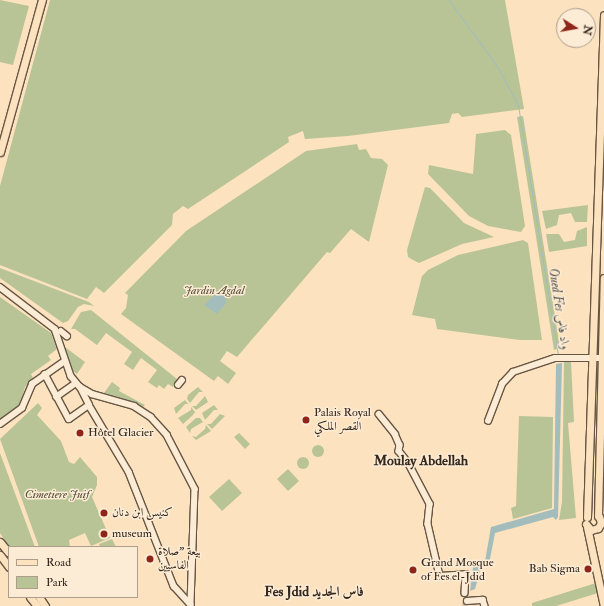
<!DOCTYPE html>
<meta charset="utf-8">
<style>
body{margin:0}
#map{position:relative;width:604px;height:606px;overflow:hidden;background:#fce2be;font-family:"IM FELL Double Pica",Amiri,serif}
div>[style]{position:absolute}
.green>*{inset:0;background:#b9c496}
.round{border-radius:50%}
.water>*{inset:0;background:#a3bcbc}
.stream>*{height:1px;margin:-0.5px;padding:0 0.5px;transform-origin:0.5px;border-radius:0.5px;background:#a3bcbc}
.minor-tunnel>*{height:5.5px;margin-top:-2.75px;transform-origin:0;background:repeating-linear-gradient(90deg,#d4bd9e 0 5.5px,transparent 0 8.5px)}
.roads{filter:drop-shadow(1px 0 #665644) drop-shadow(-1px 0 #665644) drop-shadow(0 1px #665644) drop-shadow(0 -1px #665644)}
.minor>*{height:5.5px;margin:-2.75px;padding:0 2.75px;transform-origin:2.75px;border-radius:2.75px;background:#fdecd5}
.major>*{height:7px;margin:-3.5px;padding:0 3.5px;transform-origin:3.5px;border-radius:3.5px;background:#fce2be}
.dots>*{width:11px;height:11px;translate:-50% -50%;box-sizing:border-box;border:2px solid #fdecd5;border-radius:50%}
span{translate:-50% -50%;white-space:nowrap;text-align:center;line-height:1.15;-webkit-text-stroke:3px #fdecd5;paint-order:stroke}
.park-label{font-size:12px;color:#554e3a;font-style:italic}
.poi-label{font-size:12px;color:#34271c}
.left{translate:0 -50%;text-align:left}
.right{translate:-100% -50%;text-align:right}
.water-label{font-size:13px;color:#55544c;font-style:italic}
.quarter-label{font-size:14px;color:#34271c;font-weight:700}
.legend{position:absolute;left:8px;top:546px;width:130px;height:52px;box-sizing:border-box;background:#fdecd5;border:1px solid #ad9d8b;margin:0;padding:5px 7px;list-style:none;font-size:12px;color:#34271c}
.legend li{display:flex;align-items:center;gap:8px;height:20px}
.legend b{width:20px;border:1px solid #ad9d8b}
.north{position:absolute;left:556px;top:8px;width:40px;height:40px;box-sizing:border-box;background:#fdecd5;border:1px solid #ad9d8b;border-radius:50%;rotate:101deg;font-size:11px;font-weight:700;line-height:16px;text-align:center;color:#34271c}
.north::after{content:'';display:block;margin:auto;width:14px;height:18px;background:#8f2418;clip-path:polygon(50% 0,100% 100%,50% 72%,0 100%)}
</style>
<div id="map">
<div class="green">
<i style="clip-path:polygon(0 0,29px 6px,13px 65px,0 62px)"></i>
<i style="clip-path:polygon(50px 0,505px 0,524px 109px,462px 117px,458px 113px,452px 114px,449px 123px,348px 136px,305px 139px,303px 131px,288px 137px,289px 142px,188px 209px,183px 206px,173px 214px,172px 225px,104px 293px,96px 287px,87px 299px,0 265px,0 186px)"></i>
<i style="clip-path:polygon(523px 116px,560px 348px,554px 350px,517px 117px)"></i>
<i style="clip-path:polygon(505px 130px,511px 135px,525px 226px,521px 232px,488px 226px,469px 216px,428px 174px,429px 165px,473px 174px,476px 134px)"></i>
<i style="clip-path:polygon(357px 144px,359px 150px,366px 149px,371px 158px,382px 159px,388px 165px,369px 242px,351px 229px,330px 253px,327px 252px,237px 357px,227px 351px,220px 361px,236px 373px,228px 384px,218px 376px,214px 381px,121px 314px,126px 308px,128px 295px,125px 293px,186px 231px,306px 151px)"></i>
<i style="clip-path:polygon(425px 187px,430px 188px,464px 223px,494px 237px,462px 244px,419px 263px,413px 260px,408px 257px,407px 250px)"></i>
<i style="clip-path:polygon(588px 205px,587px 222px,575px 222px,571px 213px,559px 215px,557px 225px,546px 229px,542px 211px)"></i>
<i style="clip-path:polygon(587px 227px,587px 246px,549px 252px,546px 234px,559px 234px,564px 242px,575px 240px,577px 231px)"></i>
<i style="clip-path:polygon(523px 240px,528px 243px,542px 340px,520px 340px,437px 329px,435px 319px,412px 315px,422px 276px,428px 270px,458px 255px)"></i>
<i style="clip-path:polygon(0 268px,89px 302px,94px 306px,84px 304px,78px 307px,68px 321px,63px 323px,0 278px)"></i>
<i style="clip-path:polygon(0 297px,51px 333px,57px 349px,48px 356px,51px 360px,31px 374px,33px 378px,25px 387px,20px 405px,0 420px)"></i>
<i style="clip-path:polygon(91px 310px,177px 379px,173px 387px,168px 384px,164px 389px,159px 385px,157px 388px,148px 382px,157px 370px,141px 358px,133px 370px,124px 364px,132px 352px,106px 333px,97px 345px,75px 329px,71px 329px,81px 312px)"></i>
<i style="clip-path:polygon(65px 347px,85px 362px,77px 374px,73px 371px)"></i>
<i style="clip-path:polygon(564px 362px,571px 362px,574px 422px,568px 423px,576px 518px,559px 520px,562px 502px)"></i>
<i style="clip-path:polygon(112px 382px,120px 388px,119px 391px,145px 405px,143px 407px,135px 402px,104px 393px)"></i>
<i style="clip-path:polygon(198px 387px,203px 392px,199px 392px,190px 403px,187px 399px,188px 395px)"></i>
<i style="clip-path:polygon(205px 396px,208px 402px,196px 410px,192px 406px,196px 406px)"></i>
<i style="clip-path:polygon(185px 400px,188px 404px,185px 404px,176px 414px,174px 408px)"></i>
<i style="clip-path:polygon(38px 403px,42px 408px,37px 415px,61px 441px,69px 462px,74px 464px,80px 457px,97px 477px,97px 485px,92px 497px,110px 538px,91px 546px,85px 533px,69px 540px,70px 547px,39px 547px,0 439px)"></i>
<i style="clip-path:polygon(214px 405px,218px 410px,214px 410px,205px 420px,202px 413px)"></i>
<i style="clip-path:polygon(191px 407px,195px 412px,193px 415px,183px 424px,178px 418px,191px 410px)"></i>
<i style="clip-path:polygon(220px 414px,225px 416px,212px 429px,207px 424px,211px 424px)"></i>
<i style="clip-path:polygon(519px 416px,553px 417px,552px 508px,513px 519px,511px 508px,516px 506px)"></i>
<i style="clip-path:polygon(196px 418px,200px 418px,203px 422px,191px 429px,190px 433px,186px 427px)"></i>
<i style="clip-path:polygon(206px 425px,211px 431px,196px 440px,192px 436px,196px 437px,205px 429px)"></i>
<i style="clip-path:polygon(239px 433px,250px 444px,245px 449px,234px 437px)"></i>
<i class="round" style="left:312px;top:445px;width:12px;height:12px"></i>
<i style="clip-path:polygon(0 453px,35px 547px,9px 547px,0 533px)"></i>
<i class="round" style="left:297px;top:457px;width:12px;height:12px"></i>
<i style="clip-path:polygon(288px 469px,299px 481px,288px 491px,277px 479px)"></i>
<i style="clip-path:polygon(229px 479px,242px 493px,222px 511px,209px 497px)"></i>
<i style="clip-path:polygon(112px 539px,116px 547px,100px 547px,99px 544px)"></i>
<i style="clip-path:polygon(596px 583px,598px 593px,556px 606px,532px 606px,532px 603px)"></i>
</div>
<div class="water">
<i style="clip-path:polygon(219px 291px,225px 296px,226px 303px,217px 314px,204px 305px)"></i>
<i style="clip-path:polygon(562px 363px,558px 517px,556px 520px,553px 517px,495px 533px,490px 559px,482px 564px,475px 589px,470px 591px,474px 560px,485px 561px,491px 527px,554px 509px,556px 364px)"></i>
</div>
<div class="stream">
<i style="left:449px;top:0;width:84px;rotate:54.2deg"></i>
<i style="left:498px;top:68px;width:42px;rotate:61.6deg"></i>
<i style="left:518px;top:105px;width:253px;rotate:80.9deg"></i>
</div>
<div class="minor-tunnel">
<i style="left:465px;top:606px;width:13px;rotate:-90deg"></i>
</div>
<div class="roads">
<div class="minor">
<i style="left:0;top:287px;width:69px;rotate:37.4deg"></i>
<i style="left:55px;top:329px;width:50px;rotate:71.2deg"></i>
<i style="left:71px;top:376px;width:14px;rotate:51deg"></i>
<i style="left:80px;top:387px;width:14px;rotate:30deg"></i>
<i style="left:92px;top:394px;width:44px;rotate:15.9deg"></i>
<i style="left:134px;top:406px;width:20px;rotate:33deg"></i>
<i style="left:151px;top:417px;width:24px;rotate:48deg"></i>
<i style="left:167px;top:435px;width:61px;rotate:62.6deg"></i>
<i style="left:195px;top:489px;width:117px;rotate:92deg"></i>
<i style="left:61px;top:331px;width:8px;rotate:40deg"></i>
<i style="left:45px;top:374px;width:51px;rotate:61.9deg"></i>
<i style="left:69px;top:419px;width:24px;rotate:-35deg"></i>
<i style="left:89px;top:405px;width:20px;rotate:-117deg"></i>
<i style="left:178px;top:385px;width:6px;rotate:-51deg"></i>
<i style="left:56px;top:397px;width:24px;rotate:-35deg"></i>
<i style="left:89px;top:405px;width:78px;rotate:59.2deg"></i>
<i style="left:129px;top:472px;width:123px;rotate:68.5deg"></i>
<i style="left:174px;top:586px;width:25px;rotate:48deg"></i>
<i style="left:379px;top:414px;width:26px;rotate:51deg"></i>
<i style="left:395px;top:434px;width:12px;rotate:66deg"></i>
<i style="left:400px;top:445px;width:6px;rotate:99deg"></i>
<i style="left:399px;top:451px;width:16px;rotate:52deg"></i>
<i style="left:409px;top:464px;width:45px;rotate:62.3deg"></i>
<i style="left:430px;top:504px;width:20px;rotate:96deg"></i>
<i style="left:428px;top:524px;width:53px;rotate:77deg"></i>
<i style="left:440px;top:576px;width:26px;rotate:-4deg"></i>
<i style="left:466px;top:574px;width:19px;rotate:93deg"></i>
<i style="left:488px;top:421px;width:40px;rotate:-69deg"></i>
<i style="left:502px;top:384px;width:16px;rotate:-47deg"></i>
<i style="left:513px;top:372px;width:44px;rotate:-18.4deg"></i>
<i style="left:555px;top:358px;width:47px"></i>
<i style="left:0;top:424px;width:27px;rotate:-36deg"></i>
<i style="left:22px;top:408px;width:26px;rotate:-67deg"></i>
<i style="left:32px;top:384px;width:40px;rotate:-34.9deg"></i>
<i style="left:467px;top:601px;width:16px;rotate:-4deg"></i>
<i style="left:483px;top:600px;width:6px;rotate:72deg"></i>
</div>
<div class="major">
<i style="left:0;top:152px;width:158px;rotate:-74.6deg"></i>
<i style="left:598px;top:516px;width:238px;rotate:-88.6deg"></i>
<i style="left:587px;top:517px;width:502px;rotate:-88.06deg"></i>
<i style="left:586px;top:524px;width:8px;rotate:50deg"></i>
<i style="left:591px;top:530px;width:7px;rotate:-16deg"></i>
<i style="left:598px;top:528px;width:6px;rotate:-59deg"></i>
<i style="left:601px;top:523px;width:7px;rotate:-106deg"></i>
<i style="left:587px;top:527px;width:81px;rotate:77.9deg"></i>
<i style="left:0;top:542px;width:13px;rotate:51deg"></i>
<i style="left:0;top:555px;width:15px;rotate:53deg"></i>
<i style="left:30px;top:597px;width:11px;rotate:52deg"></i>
<i style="left:39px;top:597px;width:11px;rotate:56deg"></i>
</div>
</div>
<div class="dots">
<i style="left:306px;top:420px;background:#8f2418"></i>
<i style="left:80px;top:433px;background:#8f2418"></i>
<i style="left:104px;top:513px;background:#8f2418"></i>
<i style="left:104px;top:534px;background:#8f2418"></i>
<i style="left:150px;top:559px;background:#8f2418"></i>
<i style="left:588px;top:569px;background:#8f2418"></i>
<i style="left:413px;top:570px;background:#8f2418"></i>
</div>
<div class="park-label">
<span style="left:214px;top:291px">Jardin Agdal</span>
<span style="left:57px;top:495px">Cimetiere Juif</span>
</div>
<div class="poi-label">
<span class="left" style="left:314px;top:420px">Palais Royal<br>القصر الملكي</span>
<span class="left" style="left:88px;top:433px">Hôtel Glacier</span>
<span class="left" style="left:112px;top:513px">كنيس ابن دنان</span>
<span class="left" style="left:112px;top:534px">museum</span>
<span class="left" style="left:158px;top:559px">بيعة "صلاة<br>الفاسيين</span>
<span class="left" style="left:421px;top:570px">Grand Mosque<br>of Fes el-Jdid</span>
<span class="right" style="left:580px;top:569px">Bab Sigma</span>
</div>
<div class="water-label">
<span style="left:559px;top:309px;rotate:81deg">Oued Fes واد فاس</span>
</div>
<div class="quarter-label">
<span style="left:421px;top:461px">Moulay Abdellah</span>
<span style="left:314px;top:592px">Fes Jdid فاس الجديد</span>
</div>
<ul class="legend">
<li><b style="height:5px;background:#fce2be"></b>Road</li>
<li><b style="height:11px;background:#b9c496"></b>Park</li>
</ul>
<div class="north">N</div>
</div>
